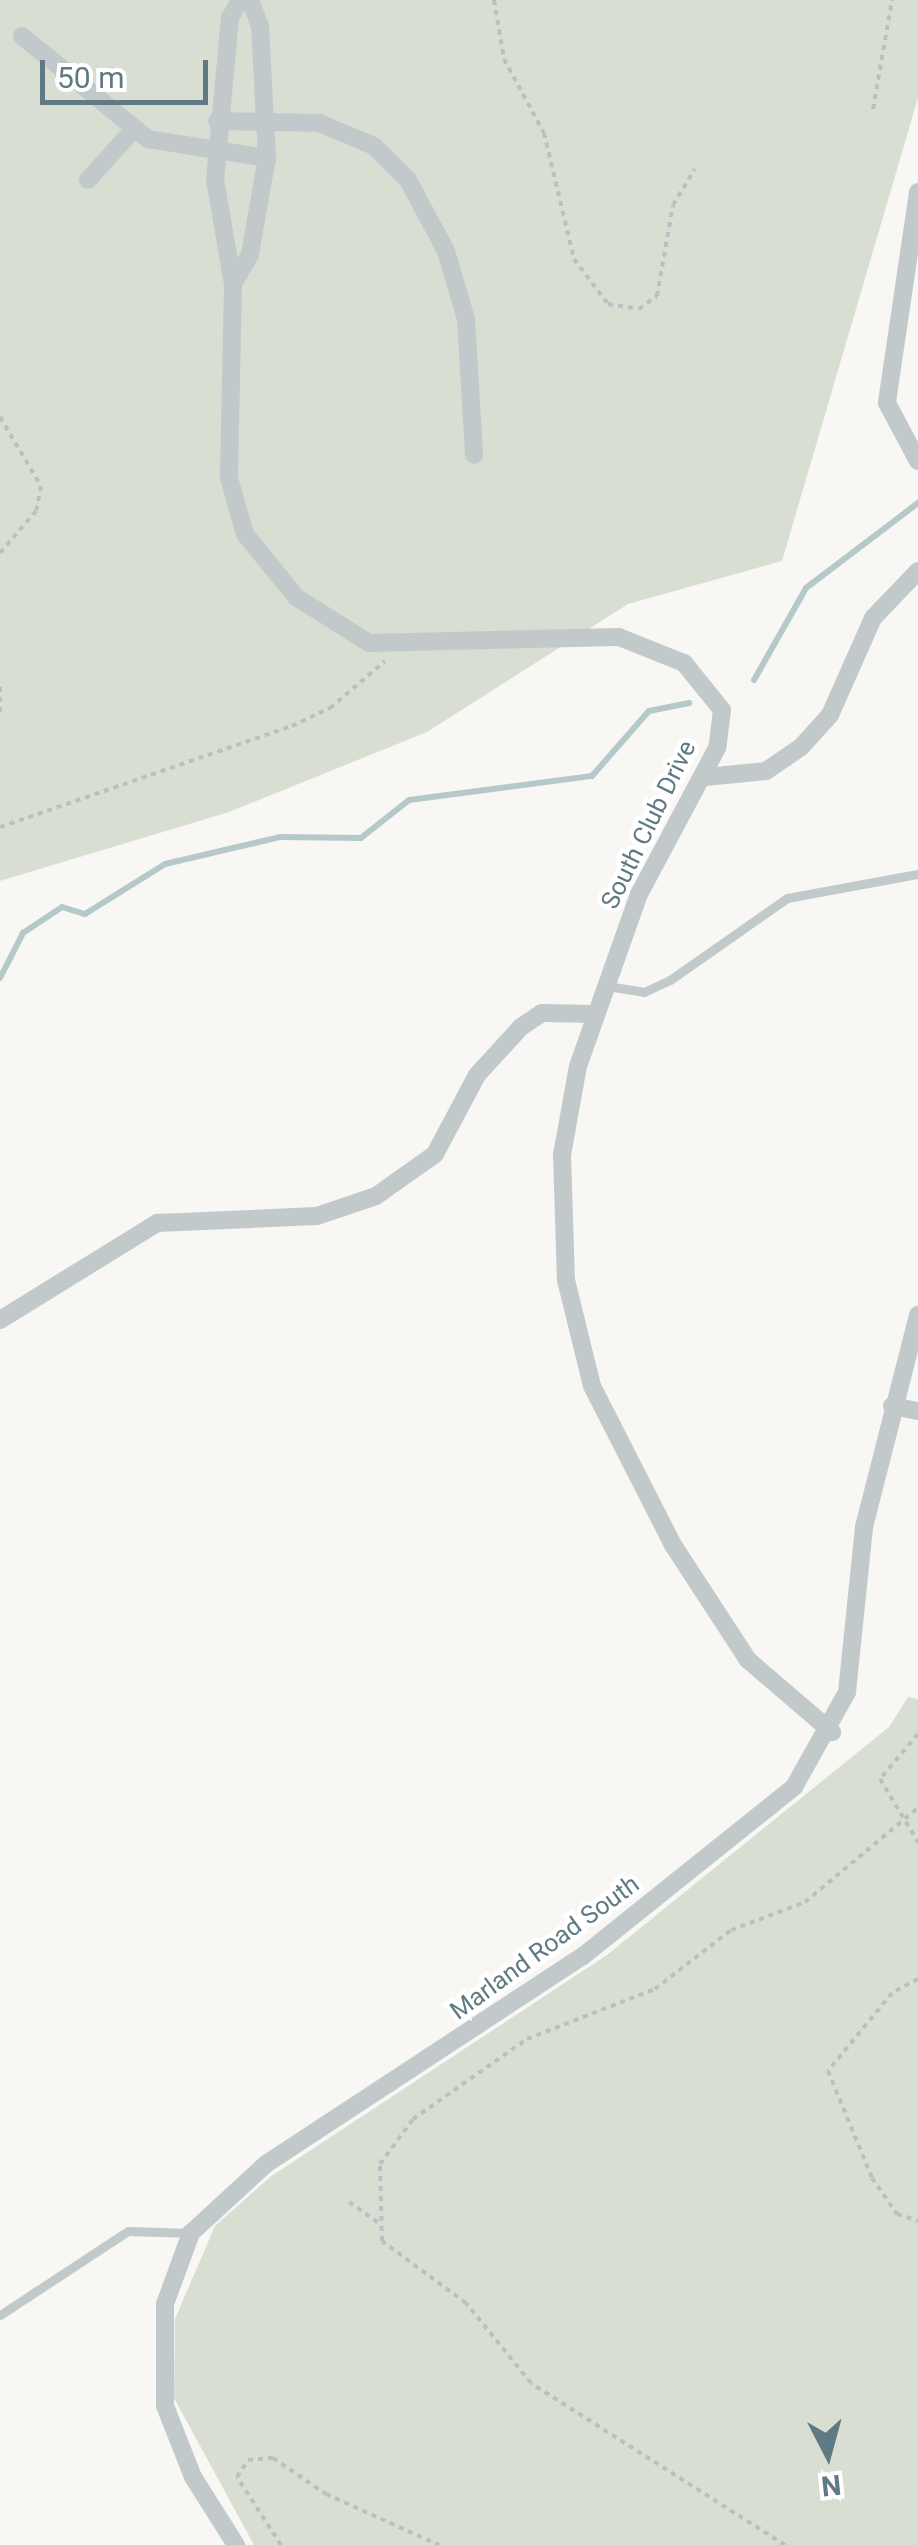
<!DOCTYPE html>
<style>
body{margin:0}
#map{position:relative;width:918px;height:2545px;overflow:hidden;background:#f8f7f4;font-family:Roboto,sans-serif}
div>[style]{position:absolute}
.green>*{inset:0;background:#d9ded3}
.stream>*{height:6px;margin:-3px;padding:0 3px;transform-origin:3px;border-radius:3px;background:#b6c9ca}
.path>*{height:4px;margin-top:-2px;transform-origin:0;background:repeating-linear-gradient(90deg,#babfc1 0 5px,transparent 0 10px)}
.service>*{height:9px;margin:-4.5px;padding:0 4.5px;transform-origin:4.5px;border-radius:4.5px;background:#c2c9cb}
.minor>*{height:18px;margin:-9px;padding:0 9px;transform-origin:9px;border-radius:9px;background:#c2c9cb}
span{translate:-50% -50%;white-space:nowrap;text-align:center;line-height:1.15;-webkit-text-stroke:9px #fff;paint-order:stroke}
.street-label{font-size:25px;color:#5f7a83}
.north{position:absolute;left:778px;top:2405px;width:100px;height:100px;-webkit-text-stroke:8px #fff;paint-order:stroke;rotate:174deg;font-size:28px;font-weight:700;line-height:40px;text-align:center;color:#5f7a83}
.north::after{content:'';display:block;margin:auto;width:35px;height:45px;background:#5f7a83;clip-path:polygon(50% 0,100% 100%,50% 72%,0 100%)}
.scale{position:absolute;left:40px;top:60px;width:168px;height:45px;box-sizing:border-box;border:5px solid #5f7a83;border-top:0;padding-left:12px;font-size:30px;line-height:35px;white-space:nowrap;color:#5f7a83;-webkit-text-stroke:8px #fff;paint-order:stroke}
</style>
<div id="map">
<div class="green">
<i style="clip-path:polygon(0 0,918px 0,918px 98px,782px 561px,628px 604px,427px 732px,229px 812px,0 881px)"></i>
<i style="clip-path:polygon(908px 1697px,918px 1699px,918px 2545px,254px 2545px,174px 2398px,175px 2319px,215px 2226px,270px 2177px,607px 1955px,889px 1727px)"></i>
</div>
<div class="stream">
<i style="left:754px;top:680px;width:106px;rotate:-60.5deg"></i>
<i style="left:806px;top:588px;width:141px;rotate:-37.2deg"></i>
<i style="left:0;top:978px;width:51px;rotate:-62.9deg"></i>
<i style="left:23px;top:933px;width:47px;rotate:-33.7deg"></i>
<i style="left:62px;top:907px;width:24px;rotate:17deg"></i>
<i style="left:85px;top:914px;width:94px;rotate:-32deg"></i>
<i style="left:165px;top:864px;width:118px;rotate:-13.2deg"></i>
<i style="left:280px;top:837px;width:81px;rotate:0.7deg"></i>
<i style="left:361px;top:838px;width:61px;rotate:-38.4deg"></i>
<i style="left:409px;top:800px;width:185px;rotate:-7.5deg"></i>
<i style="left:592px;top:776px;width:86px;rotate:-48.8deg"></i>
<i style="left:649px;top:711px;width:41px;rotate:-11.3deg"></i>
</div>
<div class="path">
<i style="left:494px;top:0;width:60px;rotate:80.4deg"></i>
<i style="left:504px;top:59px;width:84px;rotate:61.6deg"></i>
<i style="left:544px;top:133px;width:130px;rotate:76.6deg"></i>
<i style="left:574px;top:259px;width:56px;rotate:52.9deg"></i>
<i style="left:608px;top:304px;width:31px;rotate:9deg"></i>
<i style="left:639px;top:309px;width:22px;rotate:-36deg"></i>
<i style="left:657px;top:296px;width:92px;rotate:-80deg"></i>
<i style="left:673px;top:205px;width:42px;rotate:-58.6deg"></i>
<i style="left:873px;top:109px;width:111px;rotate:-80.1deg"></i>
<i style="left:0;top:417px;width:80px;rotate:59.3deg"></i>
<i style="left:41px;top:486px;width:25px;rotate:101deg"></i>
<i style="left:36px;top:511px;width:55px;rotate:130.6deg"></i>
<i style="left:0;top:687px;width:28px;rotate:90deg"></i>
<i style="left:0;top:827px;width:309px;rotate:-19.1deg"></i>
<i style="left:292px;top:726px;width:42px;rotate:-25.3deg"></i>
<i style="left:330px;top:708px;width:72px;rotate:-40.5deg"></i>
<i style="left:918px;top:1734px;width:59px;rotate:130.2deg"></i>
<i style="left:880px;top:1779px;width:74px;rotate:58.9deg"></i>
<i style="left:918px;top:1979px;width:30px;rotate:152deg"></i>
<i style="left:892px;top:1993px;width:101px;rotate:129.4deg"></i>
<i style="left:828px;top:2071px;width:116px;rotate:67.6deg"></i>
<i style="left:872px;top:2178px;width:44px;rotate:55.2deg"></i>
<i style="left:897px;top:2214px;width:22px;rotate:18deg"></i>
<i style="left:349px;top:2202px;width:38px;rotate:35deg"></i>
<i style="left:281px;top:2545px;width:81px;rotate:-122.9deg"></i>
<i style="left:237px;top:2477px;width:20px;rotate:-57deg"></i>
<i style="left:248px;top:2460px;width:25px;rotate:-5deg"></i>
<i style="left:273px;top:2458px;width:64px;rotate:34.2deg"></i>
<i style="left:326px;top:2494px;width:124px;rotate:24.3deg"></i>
<i style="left:785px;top:2545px;width:301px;rotate:-147.5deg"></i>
<i style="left:531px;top:2383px;width:103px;rotate:-129.1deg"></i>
<i style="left:466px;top:2303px;width:104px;rotate:-143.6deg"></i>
<i style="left:382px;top:2241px;width:77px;rotate:-91.5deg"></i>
<i style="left:380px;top:2164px;width:56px;rotate:-53.7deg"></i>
<i style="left:413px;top:2119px;width:139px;rotate:-35.1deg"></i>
<i style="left:527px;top:2039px;width:137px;rotate:-21.3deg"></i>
<i style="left:655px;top:1989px;width:96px;rotate:-37.8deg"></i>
<i style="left:731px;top:1930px;width:79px;rotate:-20.7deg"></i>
<i style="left:805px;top:1902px;width:147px;rotate:-39.8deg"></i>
</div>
<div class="service">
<i style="left:607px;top:986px;width:37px;rotate:9deg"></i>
<i style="left:644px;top:992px;width:29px;rotate:-25deg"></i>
<i style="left:670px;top:980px;width:143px;rotate:-35deg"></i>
<i style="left:787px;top:898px;width:133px;rotate:-10.4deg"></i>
<i style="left:0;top:2315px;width:153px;rotate:-33.3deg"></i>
<i style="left:128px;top:2231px;width:63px;rotate:1.8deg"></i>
</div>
<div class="minor">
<i style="left:240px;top:0;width:21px;rotate:119deg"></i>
<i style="left:230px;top:18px;width:162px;rotate:95.3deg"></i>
<i style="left:215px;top:179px;width:107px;rotate:80.3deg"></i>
<i style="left:233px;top:284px;width:194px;rotate:91.2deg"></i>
<i style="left:229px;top:478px;width:58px;rotate:74.1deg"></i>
<i style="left:245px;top:534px;width:81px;rotate:51deg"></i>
<i style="left:296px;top:597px;width:86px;rotate:32.2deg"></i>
<i style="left:369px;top:643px;width:250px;rotate:-1.4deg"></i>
<i style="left:619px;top:637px;width:70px;rotate:21.8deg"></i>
<i style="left:684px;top:663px;width:60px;rotate:51deg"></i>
<i style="left:722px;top:710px;width:38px;rotate:97deg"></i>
<i style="left:717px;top:748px;width:166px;rotate:118.1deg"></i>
<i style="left:639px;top:894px;width:182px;rotate:109.5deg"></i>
<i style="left:578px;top:1066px;width:90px;rotate:100.2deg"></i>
<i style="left:562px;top:1155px;width:125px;rotate:88.2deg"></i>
<i style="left:566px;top:1280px;width:109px;rotate:76.2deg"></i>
<i style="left:592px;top:1386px;width:178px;rotate:63deg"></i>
<i style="left:673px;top:1545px;width:137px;rotate:56.9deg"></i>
<i style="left:748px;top:1660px;width:111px;rotate:40.6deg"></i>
<i style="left:22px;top:36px;width:163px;rotate:39.3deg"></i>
<i style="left:148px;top:139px;width:121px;rotate:9.1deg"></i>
<i style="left:217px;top:121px;width:102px;rotate:1.1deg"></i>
<i style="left:319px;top:123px;width:60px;rotate:22.7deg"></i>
<i style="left:374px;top:146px;width:48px;rotate:45deg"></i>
<i style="left:408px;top:180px;width:81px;rotate:61.8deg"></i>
<i style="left:446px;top:251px;width:71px;rotate:73.6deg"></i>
<i style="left:466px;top:319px;width:136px;rotate:86.6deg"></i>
<i style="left:88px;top:180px;width:67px;rotate:-48deg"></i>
<i style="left:918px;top:192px;width:213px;rotate:98.4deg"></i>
<i style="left:887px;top:403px;width:66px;rotate:61.9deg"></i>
<i style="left:233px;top:284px;width:34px;rotate:-60deg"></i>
<i style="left:250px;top:254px;width:97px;rotate:-80deg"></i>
<i style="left:267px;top:158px;width:132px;rotate:-93deg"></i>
<i style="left:260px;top:26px;width:28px;rotate:-111deg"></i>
<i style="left:705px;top:777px;width:61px;rotate:-5.6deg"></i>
<i style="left:766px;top:771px;width:42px;rotate:-34.4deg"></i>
<i style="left:801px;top:747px;width:43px;rotate:-47.8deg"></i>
<i style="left:830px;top:715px;width:106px;rotate:-66.1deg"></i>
<i style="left:873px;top:618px;width:65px;rotate:-46.2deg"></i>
<i style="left:0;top:1320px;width:185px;rotate:-31.7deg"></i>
<i style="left:157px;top:1223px;width:160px;rotate:-2.5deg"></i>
<i style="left:317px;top:1216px;width:62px;rotate:-18.7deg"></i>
<i style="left:376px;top:1196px;width:72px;rotate:-35.4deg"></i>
<i style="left:435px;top:1154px;width:89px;rotate:-62deg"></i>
<i style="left:477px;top:1075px;width:65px;rotate:-47.5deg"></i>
<i style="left:521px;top:1027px;width:25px;rotate:-34deg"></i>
<i style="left:542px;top:1013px;width:52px;rotate:1.1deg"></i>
<i style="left:892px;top:1406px;width:26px;rotate:11deg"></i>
<i style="left:236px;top:2545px;width:80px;rotate:-122.3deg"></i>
<i style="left:193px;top:2477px;width:76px;rotate:-111.5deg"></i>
<i style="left:165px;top:2406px;width:102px;rotate:-90deg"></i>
<i style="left:165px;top:2304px;width:76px;rotate:-69.9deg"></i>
<i style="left:191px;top:2233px;width:102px;rotate:-42.6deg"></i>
<i style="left:266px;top:2164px;width:379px;rotate:-33.3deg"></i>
<i style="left:583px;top:1956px;width:270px;rotate:-38.7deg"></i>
<i style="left:794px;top:1787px;width:109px;rotate:-60.8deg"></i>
<i style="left:847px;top:1692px;width:166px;rotate:-84.1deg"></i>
<i style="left:864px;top:1527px;width:219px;rotate:-75.7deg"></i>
</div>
<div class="street-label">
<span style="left:649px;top:825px;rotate:-64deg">South Club Drive</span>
<span style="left:545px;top:1948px;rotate:-36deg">Marland Road South</span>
</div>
<div class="north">N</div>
<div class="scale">50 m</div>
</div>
